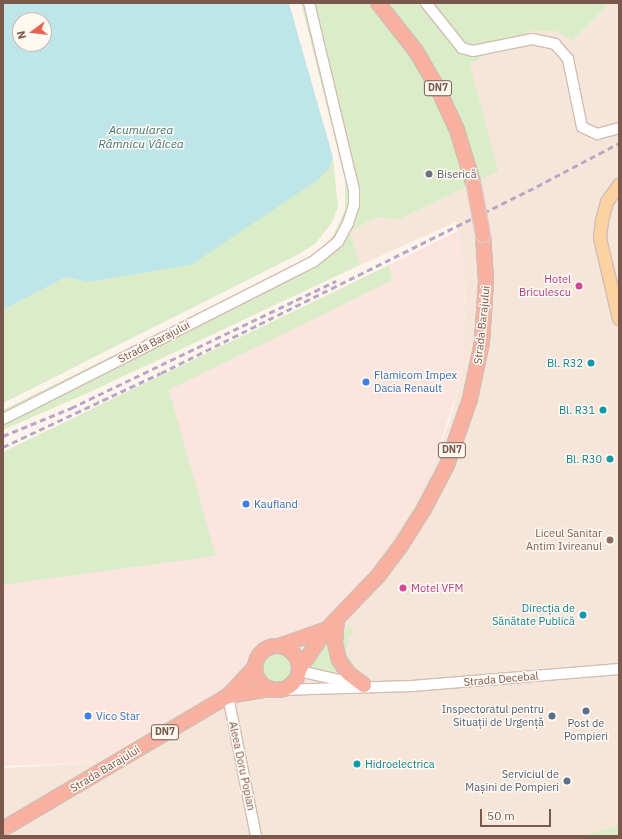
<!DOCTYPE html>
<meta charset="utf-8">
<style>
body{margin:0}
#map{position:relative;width:622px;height:839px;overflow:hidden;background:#fdf4eb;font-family:"IBM Plex Sans",sans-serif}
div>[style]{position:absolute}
.residential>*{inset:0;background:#f5e6d9}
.commercial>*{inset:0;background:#fde5df}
.green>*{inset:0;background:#daecc8}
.round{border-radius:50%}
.water>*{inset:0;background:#bee6e8}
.pier>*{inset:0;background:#fdf4eb}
.roads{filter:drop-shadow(1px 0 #d3bdb2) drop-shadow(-1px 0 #d3bdb2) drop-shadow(0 1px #d3bdb2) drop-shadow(0 -1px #d3bdb2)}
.minor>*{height:10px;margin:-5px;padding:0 5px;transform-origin:5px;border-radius:5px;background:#fff}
.major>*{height:12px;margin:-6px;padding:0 6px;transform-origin:6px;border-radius:6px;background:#fcd2a3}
.highway>*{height:14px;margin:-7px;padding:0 7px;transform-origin:7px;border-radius:7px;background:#f8b0a1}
.highway>.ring{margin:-7px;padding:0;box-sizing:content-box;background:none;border:14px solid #f8b0a1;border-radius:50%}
.rail>*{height:3px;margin-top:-1.5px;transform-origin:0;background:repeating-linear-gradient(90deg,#b6a7c9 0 6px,transparent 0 10px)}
.bridges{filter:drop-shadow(1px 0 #dad0cd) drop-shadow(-1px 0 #dad0cd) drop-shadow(0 1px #dad0cd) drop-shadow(0 -1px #dad0cd)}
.highway-bridge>*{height:14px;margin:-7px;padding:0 7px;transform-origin:7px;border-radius:7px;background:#f8b0a1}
.dots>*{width:11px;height:11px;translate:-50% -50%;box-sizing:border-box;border:2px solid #fff9f2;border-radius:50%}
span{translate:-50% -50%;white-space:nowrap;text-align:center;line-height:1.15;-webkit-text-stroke:3px #fff9f2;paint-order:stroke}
.shield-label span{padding:1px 3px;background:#fff9f2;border:1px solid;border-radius:3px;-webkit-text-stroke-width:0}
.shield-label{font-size:10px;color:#7a584c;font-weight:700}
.worship-label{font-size:11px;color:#5b616d}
.left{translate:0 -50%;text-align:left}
.hotel-label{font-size:11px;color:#b23c85}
.right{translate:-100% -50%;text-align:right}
.street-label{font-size:11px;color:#7a584c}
.culture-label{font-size:11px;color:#0d838f}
.shop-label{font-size:11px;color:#366cbe}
.education-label{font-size:11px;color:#785e54}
.service-label{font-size:11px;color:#4e5e75}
.water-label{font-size:12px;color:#3f7b7e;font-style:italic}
.frame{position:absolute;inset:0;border:4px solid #7a584c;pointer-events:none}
.north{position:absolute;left:12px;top:12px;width:40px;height:40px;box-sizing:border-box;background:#fff9f2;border:1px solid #cab9b0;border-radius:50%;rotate:255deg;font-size:11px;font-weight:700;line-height:16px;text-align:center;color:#7a584c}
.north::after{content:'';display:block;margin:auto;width:14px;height:18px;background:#e9624f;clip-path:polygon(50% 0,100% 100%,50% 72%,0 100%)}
.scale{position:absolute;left:480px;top:809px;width:71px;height:18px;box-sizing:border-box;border:2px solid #7a584c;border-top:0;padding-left:5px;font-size:12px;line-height:14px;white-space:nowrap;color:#7a584c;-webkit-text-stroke:3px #fff9f2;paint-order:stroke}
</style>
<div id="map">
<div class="residential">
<i style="clip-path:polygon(610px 3px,619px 3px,619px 836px,3px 836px,3px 768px,97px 763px,203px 698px,321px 622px,362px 582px,405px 520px,432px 468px,449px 423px,461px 381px,466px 290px,456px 222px,360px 265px,350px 232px,376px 217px,400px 219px,497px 171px,470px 64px,531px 31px,556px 31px,572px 41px)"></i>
</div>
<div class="commercial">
<i style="clip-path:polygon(458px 231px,466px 290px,461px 381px,432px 468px,405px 520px,362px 582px,321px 622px,203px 698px,97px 763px,3px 766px,3px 585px,215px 556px,169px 390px,393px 279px,389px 265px)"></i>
</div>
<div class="green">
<i style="clip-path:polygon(301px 3px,610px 3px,572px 41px,556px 31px,531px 31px,470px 64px,498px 171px,400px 219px,376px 217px,350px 232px,360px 265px,90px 392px,3px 430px,3px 410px,299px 263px,324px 247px,334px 234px,345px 210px,345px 179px)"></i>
<i style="clip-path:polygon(333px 157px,338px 207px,332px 222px,316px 243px,299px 254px,3px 403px,3px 310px,66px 277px,89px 282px,191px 265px,329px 168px)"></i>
<i style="clip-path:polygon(389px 265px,393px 280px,169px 390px,216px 556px,3px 585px,3px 452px)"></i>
<i style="clip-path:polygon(349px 624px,354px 631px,348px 637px,347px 649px,344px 651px,363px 677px,346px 663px,341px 639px)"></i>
<i style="clip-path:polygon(329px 642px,344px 675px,309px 669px,307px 666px)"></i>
<i class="round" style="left:263px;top:654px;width:28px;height:28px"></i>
<i style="clip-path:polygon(618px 826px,619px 836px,581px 836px)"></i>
</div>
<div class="water">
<i style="clip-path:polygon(evenodd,3px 3px,289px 3px,333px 157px,329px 168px,319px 179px,191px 265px,89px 282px,66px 277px,3px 310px,3px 3px,20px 20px,44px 20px,44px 44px,20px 44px,20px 20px)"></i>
</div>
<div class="pier">
<i style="clip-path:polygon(289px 3px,335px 156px,334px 161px,333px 156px)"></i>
</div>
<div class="roads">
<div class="minor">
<i style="left:426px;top:3px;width:58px;rotate:51.3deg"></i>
<i style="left:462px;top:48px;width:11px;rotate:15deg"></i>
<i style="left:473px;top:51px;width:60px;rotate:-11.5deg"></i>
<i style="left:532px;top:39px;width:24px;rotate:12deg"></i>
<i style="left:555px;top:44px;width:20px;rotate:49deg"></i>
<i style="left:568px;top:59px;width:69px;rotate:78.4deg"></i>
<i style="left:582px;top:127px;width:17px;rotate:25deg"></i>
<i style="left:597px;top:134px;width:23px;rotate:-15deg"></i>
<i style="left:3px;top:419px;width:347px;rotate:-26.9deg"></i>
<i style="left:313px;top:262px;width:32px;rotate:-39deg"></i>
<i style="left:338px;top:242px;width:21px;rotate:-62deg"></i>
<i style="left:348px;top:223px;width:19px;rotate:-72deg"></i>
<i style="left:354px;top:205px;width:15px;rotate:-90deg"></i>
<i style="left:354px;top:190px;width:192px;rotate:-103.5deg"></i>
<i style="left:299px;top:671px;width:59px;rotate:12.6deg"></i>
<i style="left:279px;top:690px;width:133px;rotate:-1.7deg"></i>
<i style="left:412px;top:686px;width:208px;rotate:-4.7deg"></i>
<i style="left:228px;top:696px;width:143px;rotate:78.7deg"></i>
</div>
<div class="major">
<i style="left:619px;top:185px;width:21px;rotate:125deg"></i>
<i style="left:607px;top:202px;width:20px;rotate:105deg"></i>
<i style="left:602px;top:221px;width:17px;rotate:97deg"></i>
<i style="left:600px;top:238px;width:83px;rotate:76.8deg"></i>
</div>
<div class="highway">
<i style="left:378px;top:3px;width:61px;rotate:51.6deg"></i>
<i style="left:416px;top:51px;width:44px;rotate:59.9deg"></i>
<i style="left:438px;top:89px;width:45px;rotate:65.1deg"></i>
<i style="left:457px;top:130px;width:59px;rotate:73.1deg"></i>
<i style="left:337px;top:619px;width:24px;rotate:95deg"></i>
<i style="left:335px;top:643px;width:17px;rotate:77deg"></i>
<i style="left:339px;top:660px;width:16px;rotate:55deg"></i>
<i style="left:348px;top:673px;width:20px;rotate:37deg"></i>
<i class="ring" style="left:255px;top:646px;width:30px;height:30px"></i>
<i style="left:279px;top:646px;width:51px;rotate:-19.5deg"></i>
<i style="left:300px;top:668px;width:47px;rotate:-55.3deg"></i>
<i style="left:327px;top:629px;width:74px;rotate:-46.1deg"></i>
<i style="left:378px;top:576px;width:36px;rotate:-53deg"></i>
<i style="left:400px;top:547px;width:45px;rotate:-57.7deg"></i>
<i style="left:424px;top:509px;width:50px;rotate:-62.4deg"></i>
<i style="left:447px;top:465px;width:70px;rotate:-70.8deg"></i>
<i style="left:470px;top:399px;width:58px;rotate:-78.1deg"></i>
<i style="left:482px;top:342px;width:61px;rotate:-86.2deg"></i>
<i style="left:486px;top:281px;width:46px;rotate:-93.7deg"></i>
<i style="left:228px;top:696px;width:43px;rotate:-9.5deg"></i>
<i style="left:3px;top:829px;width:261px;rotate:-30.6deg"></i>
<i style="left:228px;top:696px;width:40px;rotate:-47deg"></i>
</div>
</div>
<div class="rail">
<i style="left:3px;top:436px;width:74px;rotate:-22.4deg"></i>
<i style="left:71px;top:408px;width:294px;rotate:-25.6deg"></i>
<i style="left:3px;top:447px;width:174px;rotate:-25.1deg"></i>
<i style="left:161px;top:373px;width:410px;rotate:-26.4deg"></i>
<i style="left:528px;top:191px;width:103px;rotate:-27.8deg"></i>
</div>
<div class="bridges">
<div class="highway-bridge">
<i style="left:474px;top:186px;width:50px;rotate:79.6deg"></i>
</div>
</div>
<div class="dots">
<i style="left:429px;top:174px;background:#6b7280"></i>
<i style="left:579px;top:286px;background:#d1479c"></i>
<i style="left:591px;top:363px;background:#0f9aa8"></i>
<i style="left:366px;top:382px;background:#3f7fe0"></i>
<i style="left:603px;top:410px;background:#0f9aa8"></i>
<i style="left:610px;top:459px;background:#0f9aa8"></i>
<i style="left:246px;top:504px;background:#3f7fe0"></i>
<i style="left:610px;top:540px;background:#8d6e63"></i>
<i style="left:403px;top:588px;background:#d1479c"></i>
<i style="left:583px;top:615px;background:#0f9aa8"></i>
<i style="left:586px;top:711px;background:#5c6f8a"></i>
<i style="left:88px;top:716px;background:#3f7fe0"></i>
<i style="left:552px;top:716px;background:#5c6f8a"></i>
<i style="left:357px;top:764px;background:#0f9aa8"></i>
<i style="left:567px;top:781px;background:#5c6f8a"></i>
</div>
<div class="shield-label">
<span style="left:438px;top:88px">DN7</span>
<span style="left:452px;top:450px">DN7</span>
<span style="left:165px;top:732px">DN7</span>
</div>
<div class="worship-label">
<span class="left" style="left:437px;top:174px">Biserică</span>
</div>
<div class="hotel-label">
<span class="right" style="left:571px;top:286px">Hotel<br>Briculescu</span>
<span class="left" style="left:411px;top:588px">Motel VFM</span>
</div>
<div class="street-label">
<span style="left:482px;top:325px;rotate:-84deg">Strada Barajului</span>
<span style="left:154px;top:342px;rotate:-27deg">Strada Barajului</span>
<span style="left:501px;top:679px;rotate:-5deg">Strada Decebal</span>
<span style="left:242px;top:766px;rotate:78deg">Aleea Doru Popian</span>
<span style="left:105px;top:769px;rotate:-31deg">Strada Barajului</span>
</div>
<div class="culture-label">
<span class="right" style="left:583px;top:363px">Bl. R32</span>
<span class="right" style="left:595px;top:410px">Bl. R31</span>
<span class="right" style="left:602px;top:459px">Bl. R30</span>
<span class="right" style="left:575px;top:615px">Direcția de<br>Sănătate Publică</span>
<span class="left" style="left:365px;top:764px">Hidroelectrica</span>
</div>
<div class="shop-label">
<span class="left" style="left:374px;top:382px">Flamicom Impex<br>Dacia Renault</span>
<span class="left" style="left:254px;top:504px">Kaufland</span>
<span class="left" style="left:96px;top:716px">Vico Star</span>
</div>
<div class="education-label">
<span class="right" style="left:602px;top:540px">Liceul Sanitar<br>Antim Ivireanul</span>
</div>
<div class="service-label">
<span class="right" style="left:544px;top:716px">Inspectoratul pentru<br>Situații de Urgență</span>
<span style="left:586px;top:730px">Post de<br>Pompieri</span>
<span class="right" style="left:559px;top:781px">Serviciul de<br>Mașini de Pompieri</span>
</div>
<div class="water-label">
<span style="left:141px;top:137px">Acumularea<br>Râmnicu Vâlcea</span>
</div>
<div class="frame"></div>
<div class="north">N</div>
<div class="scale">50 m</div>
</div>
